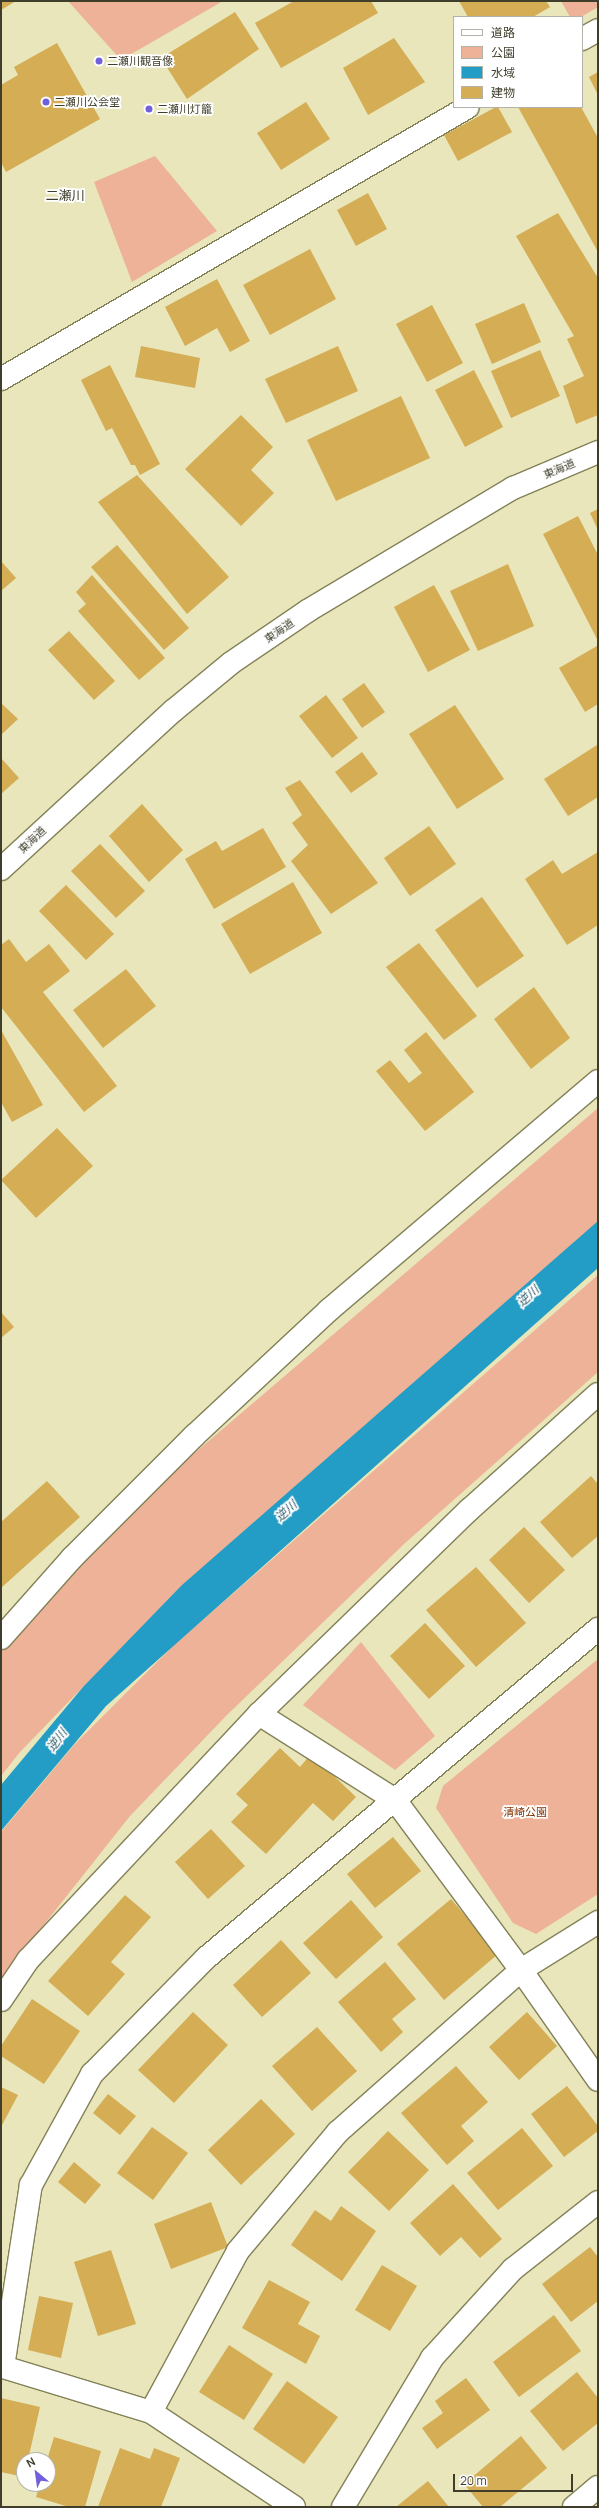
<!DOCTYPE html>
<meta charset="utf-8">
<style>
body{margin:0}
#map{position:relative;width:599px;height:2508px;overflow:hidden;background:#e8e6ba;font-family:Manrope,"Noto Sans JP",sans-serif}
div>[style]{position:absolute}
.green>*{inset:0;background:#edb298}
.water>*{inset:0;background:#239dc5}
.building>*{inset:0;background:#d4ad55}
.roads{filter:drop-shadow(1px 0 #838158) drop-shadow(-1px 0 #838158) drop-shadow(0 1px #838158) drop-shadow(0 -1px #838158)}
.street>*{height:22px;margin:-11px;padding:0 11px;transform-origin:11px;border-radius:11px;background:#fff}
.secondary>*{height:22px;margin:-11px;padding:0 11px;transform-origin:11px;border-radius:11px;background:#fff}
.dots>*{width:11px;height:11px;translate:-50% -50%;box-sizing:border-box;border:2px solid #fff;border-radius:50%}
span{translate:-50% -50%;white-space:nowrap;text-align:center;line-height:1.15;-webkit-text-stroke:3.5px #fff;paint-order:stroke}
.poi-label{font-size:11px;color:#3f3e2c}
.left{translate:0 -50%;text-align:left}
.street-label{font-size:11px;color:#3f3e2c}
.park-label{font-size:11px;color:#7f3405}
.water-label{font-size:12px;color:#285668;font-style:italic}
.quarter-label{font-size:13px;color:#3f3e2c}
.frame{position:absolute;inset:0;border:2px solid #3f3e2c;pointer-events:none}
.legend{position:absolute;left:453px;top:16px;width:130px;height:92px;box-sizing:border-box;background:#fff;border:1px solid #b2b2ab;margin:0;padding:5px 7px;list-style:none;font-size:12px;color:#3f3e2c}
.legend li{display:flex;align-items:center;gap:8px;height:20px}
.legend b{width:20px;border:1px solid #b2b2ab}
.north{position:absolute;left:16px;top:2452px;width:40px;height:40px;box-sizing:border-box;background:#fff;border:1px solid #b2b2ab;border-radius:50%;rotate:331deg;font-size:11px;font-weight:700;line-height:16px;text-align:center;color:#3f3e2c}
.north::after{content:'';display:block;margin:auto;width:14px;height:18px;background:#7160db;clip-path:polygon(50% 0,100% 100%,50% 72%,0 100%)}
.scale{position:absolute;left:453px;top:2474px;width:120px;height:18px;box-sizing:border-box;border:2px solid #3f3e2c;border-top:0;padding-left:5px;font-size:12px;line-height:14px;white-space:nowrap;color:#3f3e2c;-webkit-text-stroke:3px #fff;paint-order:stroke}
</style>
<div id="map">
<div class="green">
<i style="clip-path:polygon(68px 1px,223px 1px,121px 60px)"></i>
<i style="clip-path:polygon(561px 1px,598px 1px,598px 7px,581px 17px,570px 17px)"></i>
<i style="clip-path:polygon(155px 156px,217px 231px,132px 282px,94px 182px)"></i>
<i style="clip-path:polygon(598px 1108px,598px 1224px,83px 1687px,20px 1752px,1px 1776px,1px 1638px,72px 1558px)"></i>
<i style="clip-path:polygon(598px 1275px,598px 1372px,404px 1544px,227px 1715px,130px 1816px,1px 1979px,1px 1832px,74px 1745px,174px 1645px)"></i>
<i style="clip-path:polygon(361px 1642px,435px 1736px,395px 1770px,303px 1705px)"></i>
<i style="clip-path:polygon(598px 1659px,598px 1894px,536px 1934px,513px 1923px,436px 1808px,443px 1786px)"></i>
</div>
<div class="water">
<i style="clip-path:polygon(598px 1221px,598px 1268px,106px 1706px,1px 1831px,1px 1785px,83px 1687px,182px 1585px)"></i>
</div>
<div class="building">
<i style="clip-path:polygon(1px 1px,16px 1px,1px 10px)"></i>
<i style="clip-path:polygon(294px 1px,371px 1px,378px 13px,281px 68px,255px 23px)"></i>
<i style="clip-path:polygon(459px 1px,546px 1px,550px 7px,533px 17px,468px 17px)"></i>
<i style="clip-path:polygon(235px 12px,259px 49px,187px 99px,161px 58px)"></i>
<i style="clip-path:polygon(394px 38px,425px 82px,368px 115px,343px 68px)"></i>
<i style="clip-path:polygon(57px 43px,100px 119px,6px 172px,1px 162px,1px 85px,18px 75px,14px 67px)"></i>
<i style="clip-path:polygon(598px 72px,598px 95px,589px 77px)"></i>
<i style="clip-path:polygon(306px 102px,330px 139px,281px 170px,257px 133px)"></i>
<i style="clip-path:polygon(496px 107px,498px 107px,512px 132px,458px 161px,444px 135px)"></i>
<i style="clip-path:polygon(518px 107px,581px 107px,598px 138px,598px 252px)"></i>
<i style="clip-path:polygon(368px 193px,387px 229px,356px 246px,337px 210px)"></i>
<i style="clip-path:polygon(558px 213px,598px 278px,598px 415px,576px 424px,563px 386px,584px 376px,567px 339px,574px 336px,516px 236px)"></i>
<i style="clip-path:polygon(310px 249px,336px 299px,270px 335px,243px 285px)"></i>
<i style="clip-path:polygon(217px 279px,250px 341px,230px 352px,217px 328px,185px 346px,165px 307px)"></i>
<i style="clip-path:polygon(524px 303px,541px 342px,492px 364px,475px 324px)"></i>
<i style="clip-path:polygon(432px 305px,463px 363px,427px 382px,396px 324px)"></i>
<i style="clip-path:polygon(141px 346px,200px 358px,195px 388px,135px 377px)"></i>
<i style="clip-path:polygon(338px 346px,358px 391px,286px 423px,265px 379px)"></i>
<i style="clip-path:polygon(540px 350px,560px 396px,511px 418px,491px 371px)"></i>
<i style="clip-path:polygon(110px 365px,160px 464px,140px 475px,135px 465px,131px 465px,112px 428px,106px 431px,81px 380px)"></i>
<i style="clip-path:polygon(474px 370px,503px 427px,465px 447px,435px 390px)"></i>
<i style="clip-path:polygon(401px 396px,430px 458px,336px 501px,307px 440px)"></i>
<i style="clip-path:polygon(241px 415px,273px 447px,251px 470px,274px 493px,241px 526px,185px 469px)"></i>
<i style="clip-path:polygon(137px 475px,229px 577px,187px 614px,98px 502px)"></i>
<i style="clip-path:polygon(598px 509px,598px 530px,590px 513px)"></i>
<i style="clip-path:polygon(578px 516px,598px 555px,598px 641px,543px 534px)"></i>
<i style="clip-path:polygon(117px 545px,189px 628px,164px 650px,91px 567px)"></i>
<i style="clip-path:polygon(1px 561px,16px 578px,1px 591px)"></i>
<i style="clip-path:polygon(508px 564px,534px 626px,478px 651px,450px 591px)"></i>
<i style="clip-path:polygon(92px 575px,165px 658px,139px 680px,78px 611px,86px 604px,76px 592px)"></i>
<i style="clip-path:polygon(434px 585px,470px 650px,428px 672px,394px 607px)"></i>
<i style="clip-path:polygon(69px 631px,115px 681px,94px 700px,48px 650px)"></i>
<i style="clip-path:polygon(597px 646px,598px 704px,585px 712px,559px 668px)"></i>
<i style="clip-path:polygon(364px 683px,385px 712px,362px 728px,342px 699px)"></i>
<i style="clip-path:polygon(326px 695px,358px 738px,332px 758px,299px 716px)"></i>
<i style="clip-path:polygon(1px 703px,18px 719px,1px 735px)"></i>
<i style="clip-path:polygon(455px 705px,504px 779px,457px 809px,409px 734px)"></i>
<i style="clip-path:polygon(597px 745px,598px 797px,568px 816px,544px 779px)"></i>
<i style="clip-path:polygon(362px 752px,378px 774px,351px 793px,335px 772px)"></i>
<i style="clip-path:polygon(1px 758px,19px 778px,1px 794px)"></i>
<i style="clip-path:polygon(300px 780px,378px 883px,331px 914px,291px 861px,308px 845px,292px 823px,302px 815px,285px 788px)"></i>
<i style="clip-path:polygon(142px 804px,183px 850px,149px 882px,109px 836px)"></i>
<i style="clip-path:polygon(429px 826px,456px 864px,410px 896px,384px 858px)"></i>
<i style="clip-path:polygon(263px 828px,286px 867px,214px 909px,185px 859px,216px 841px,222px 851px)"></i>
<i style="clip-path:polygon(100px 844px,145px 891px,116px 918px,71px 871px)"></i>
<i style="clip-path:polygon(598px 852px,598px 925px,567px 945px,525px 879px,553px 860px,562px 874px)"></i>
<i style="clip-path:polygon(293px 882px,322px 933px,250px 974px,221px 924px)"></i>
<i style="clip-path:polygon(66px 885px,114px 934px,86px 960px,39px 911px)"></i>
<i style="clip-path:polygon(482px 897px,524px 956px,477px 988px,435px 930px)"></i>
<i style="clip-path:polygon(9px 939px,26px 962px,49px 944px,70px 971px,43px 992px,117px 1086px,84px 1112px,1px 1007px,1px 945px)"></i>
<i style="clip-path:polygon(419px 943px,477px 1016px,444px 1040px,386px 967px)"></i>
<i style="clip-path:polygon(126px 969px,156px 1006px,103px 1048px,73px 1010px)"></i>
<i style="clip-path:polygon(534px 987px,570px 1038px,531px 1069px,494px 1019px)"></i>
<i style="clip-path:polygon(1px 1030px,43px 1105px,12px 1122px,1px 1102px)"></i>
<i style="clip-path:polygon(426px 1032px,474px 1092px,425px 1131px,376px 1071px,390px 1060px,409px 1083px,422px 1073px,404px 1050px)"></i>
<i style="clip-path:polygon(57px 1128px,93px 1166px,36px 1218px,1px 1180px)"></i>
<i style="clip-path:polygon(1px 1312px,14px 1327px,1px 1338px)"></i>
<i style="clip-path:polygon(591px 1476px,598px 1484px,598px 1536px,572px 1558px,540px 1522px)"></i>
<i style="clip-path:polygon(47px 1481px,80px 1517px,1px 1588px,1px 1522px)"></i>
<i style="clip-path:polygon(524px 1527px,565px 1570px,529px 1603px,489px 1560px)"></i>
<i style="clip-path:polygon(476px 1567px,526px 1623px,476px 1667px,426px 1610px)"></i>
<i style="clip-path:polygon(425px 1623px,465px 1666px,429px 1699px,390px 1656px)"></i>
<i style="clip-path:polygon(280px 1748px,300px 1767px,311px 1754px,356px 1797px,333px 1821px,313px 1803px,266px 1854px,231px 1822px,248px 1805px,236px 1794px)"></i>
<i style="clip-path:polygon(211px 1829px,245px 1866px,208px 1899px,175px 1862px)"></i>
<i style="clip-path:polygon(393px 1837px,421px 1871px,375px 1908px,347px 1874px)"></i>
<i style="clip-path:polygon(125px 1895px,151px 1917px,111px 1962px,125px 1974px,88px 2016px,48px 1981px)"></i>
<i style="clip-path:polygon(451px 1899px,498px 1954px,444px 2000px,397px 1944px)"></i>
<i style="clip-path:polygon(351px 1900px,383px 1937px,336px 1979px,303px 1943px)"></i>
<i style="clip-path:polygon(281px 1940px,311px 1973px,262px 2017px,233px 1985px)"></i>
<i style="clip-path:polygon(385px 1962px,416px 1999px,392px 2019px,403px 2032px,381px 2052px,338px 2002px)"></i>
<i style="clip-path:polygon(32px 1999px,80px 2031px,44px 2084px,1px 2056px,1px 2046px)"></i>
<i style="clip-path:polygon(193px 2012px,228px 2045px,174px 2103px,138px 2070px)"></i>
<i style="clip-path:polygon(527px 2012px,557px 2046px,519px 2080px,489px 2047px)"></i>
<i style="clip-path:polygon(317px 2027px,357px 2071px,312px 2111px,272px 2066px)"></i>
<i style="clip-path:polygon(456px 2066px,488px 2102px,461px 2126px,474px 2141px,447px 2165px,401px 2113px)"></i>
<i style="clip-path:polygon(567px 2086px,598px 2126px,598px 2131px,564px 2157px,531px 2114px)"></i>
<i style="clip-path:polygon(1px 2087px,18px 2095px,1px 2127px)"></i>
<i style="clip-path:polygon(108px 2094px,136px 2116px,120px 2135px,93px 2113px)"></i>
<i style="clip-path:polygon(261px 2099px,295px 2134px,241px 2185px,208px 2150px)"></i>
<i style="clip-path:polygon(152px 2127px,188px 2153px,153px 2200px,117px 2173px)"></i>
<i style="clip-path:polygon(522px 2128px,553px 2166px,498px 2210px,467px 2173px)"></i>
<i style="clip-path:polygon(388px 2131px,429px 2170px,389px 2211px,348px 2172px)"></i>
<i style="clip-path:polygon(74px 2162px,101px 2185px,85px 2204px,58px 2182px)"></i>
<i style="clip-path:polygon(453px 2184px,502px 2239px,480px 2258px,461px 2237px,440px 2256px,410px 2223px)"></i>
<i style="clip-path:polygon(211px 2202px,228px 2247px,171px 2269px,154px 2224px)"></i>
<i style="clip-path:polygon(341px 2206px,376px 2231px,342px 2281px,291px 2245px,315px 2210px,331px 2221px)"></i>
<i style="clip-path:polygon(590px 2247px,598px 2257px,598px 2301px,571px 2322px,542px 2284px)"></i>
<i style="clip-path:polygon(111px 2250px,136px 2324px,98px 2336px,74px 2262px)"></i>
<i style="clip-path:polygon(382px 2265px,417px 2286px,390px 2331px,355px 2310px)"></i>
<i style="clip-path:polygon(269px 2280px,310px 2302px,298px 2324px,320px 2336px,306px 2364px,242px 2328px)"></i>
<i style="clip-path:polygon(39px 2296px,73px 2303px,61px 2358px,28px 2350px)"></i>
<i style="clip-path:polygon(554px 2315px,581px 2351px,519px 2397px,493px 2362px)"></i>
<i style="clip-path:polygon(229px 2345px,273px 2374px,244px 2420px,199px 2392px)"></i>
<i style="clip-path:polygon(577px 2372px,598px 2398px,598px 2423px,563px 2451px,530px 2411px)"></i>
<i style="clip-path:polygon(466px 2378px,490px 2410px,437px 2449px,422px 2428px,443px 2413px,435px 2401px)"></i>
<i style="clip-path:polygon(287px 2381px,338px 2417px,304px 2464px,253px 2429px)"></i>
<i style="clip-path:polygon(1px 2398px,40px 2407px,28px 2460px,24px 2460px,24px 2477px,1px 2472px)"></i>
<i style="clip-path:polygon(521px 2436px,547px 2468px,500px 2507px,483px 2507px,464px 2484px)"></i>
<i style="clip-path:polygon(54px 2437px,101px 2451px,85px 2507px,69px 2507px,36px 2497px,40px 2484px,48px 2484px,47px 2460px)"></i>
<i style="clip-path:polygon(120px 2448px,150px 2459px,154px 2448px,180px 2458px,161px 2507px,98px 2507px)"></i>
<i style="clip-path:polygon(428px 2481px,449px 2507px,396px 2507px)"></i>
</div>
<div class="roads">
<div class="street">
<i style="left:582px;top:39px;width:18px;rotate:-29deg"></i>
<i style="left:1px;top:379px;width:540px;rotate:-30.22deg"></i>
<i style="left:1px;top:1638px;width:107px;rotate:-48.4deg"></i>
<i style="left:72px;top:1558px;width:173px;rotate:-45deg"></i>
<i style="left:194px;top:1436px;width:185px;rotate:-43deg"></i>
<i style="left:329px;top:1310px;width:353px;rotate:-40.4deg"></i>
<i style="left:259px;top:1714px;width:161px;rotate:32.3deg"></i>
<i style="left:395px;top:1800px;width:212px;rotate:53.5deg"></i>
<i style="left:521px;top:1970px;width:134px;rotate:55deg"></i>
<i style="left:1px;top:2000px;width:48px;rotate:-56deg"></i>
<i style="left:28px;top:1960px;width:337px;rotate:-46.8deg"></i>
<i style="left:259px;top:1714px;width:293px;rotate:-44.2deg"></i>
<i style="left:469px;top:1510px;width:173px;rotate:-42deg"></i>
<i style="left:151px;top:2412px;width:155px;rotate:-163.1deg"></i>
<i style="left:3px;top:2367px;width:184px;rotate:-81.3deg"></i>
<i style="left:31px;top:2185px;width:127px;rotate:-61.2deg"></i>
<i style="left:92px;top:2074px;width:163px;rotate:-45.5deg"></i>
<i style="left:206px;top:1958px;width:512px;rotate:-40.01deg"></i>
<i style="left:294px;top:2507px;width:172px;rotate:-146.4deg"></i>
<i style="left:151px;top:2412px;width:183px;rotate:-61.6deg"></i>
<i style="left:238px;top:2251px;width:155px;rotate:-50deg"></i>
<i style="left:338px;top:2132px;width:244px;rotate:-41.5deg"></i>
<i style="left:521px;top:1970px;width:91px;rotate:-31.9deg"></i>
<i style="left:343px;top:2507px;width:174px;rotate:-59.1deg"></i>
<i style="left:432px;top:2358px;width:120px;rotate:-47.7deg"></i>
<i style="left:513px;top:2269px;width:108px;rotate:-38.2deg"></i>
<i style="left:574px;top:2507px;width:31px;rotate:-40deg"></i>
</div>
<div class="secondary">
<i style="left:1px;top:869px;width:234px;rotate:-42.6deg"></i>
<i style="left:173px;top:711px;width:75px;rotate:-39.6deg"></i>
<i style="left:231px;top:663px;width:94px;rotate:-34.2deg"></i>
<i style="left:309px;top:610px;width:238px;rotate:-30.9deg"></i>
<i style="left:513px;top:488px;width:92px;rotate:-23deg"></i>
</div>
</div>
<div class="dots">
<i style="left:99px;top:61px;background:#7160db"></i>
<i style="left:46px;top:102px;background:#7160db"></i>
<i style="left:149px;top:109px;background:#7160db"></i>
</div>
<div class="poi-label">
<span class="left" style="left:107px;top:61px">二瀬川観音像</span>
<span class="left" style="left:54px;top:102px">二瀬川公会堂</span>
<span class="left" style="left:157px;top:109px">二瀬川灯籠</span>
</div>
<div class="street-label">
<span style="left:559px;top:469px;rotate:-23deg">東海道</span>
<span style="left:279px;top:631px;rotate:-34deg">東海道</span>
<span style="left:32px;top:840px;rotate:-43deg">東海道</span>
</div>
<div class="park-label">
<span style="left:525px;top:1812px">清崎公園</span>
</div>
<div class="water-label">
<span style="left:528px;top:1296px;rotate:-42deg">逆川</span>
<span style="left:286px;top:1511px;rotate:-42deg">逆川</span>
<span style="left:57px;top:1740px;rotate:-53deg">逆川</span>
</div>
<div class="quarter-label">
<span style="left:65px;top:195px">二瀬川</span>
</div>
<div class="frame"></div>
<ul class="legend">
<li><b style="height:5px;background:#fff"></b>道路</li>
<li><b style="height:11px;background:#edb298"></b>公園</li>
<li><b style="height:11px;background:#239dc5"></b>水域</li>
<li><b style="height:11px;background:#d4ad55"></b>建物</li>
</ul>
<div class="north">N</div>
<div class="scale">20 m</div>
</div>
